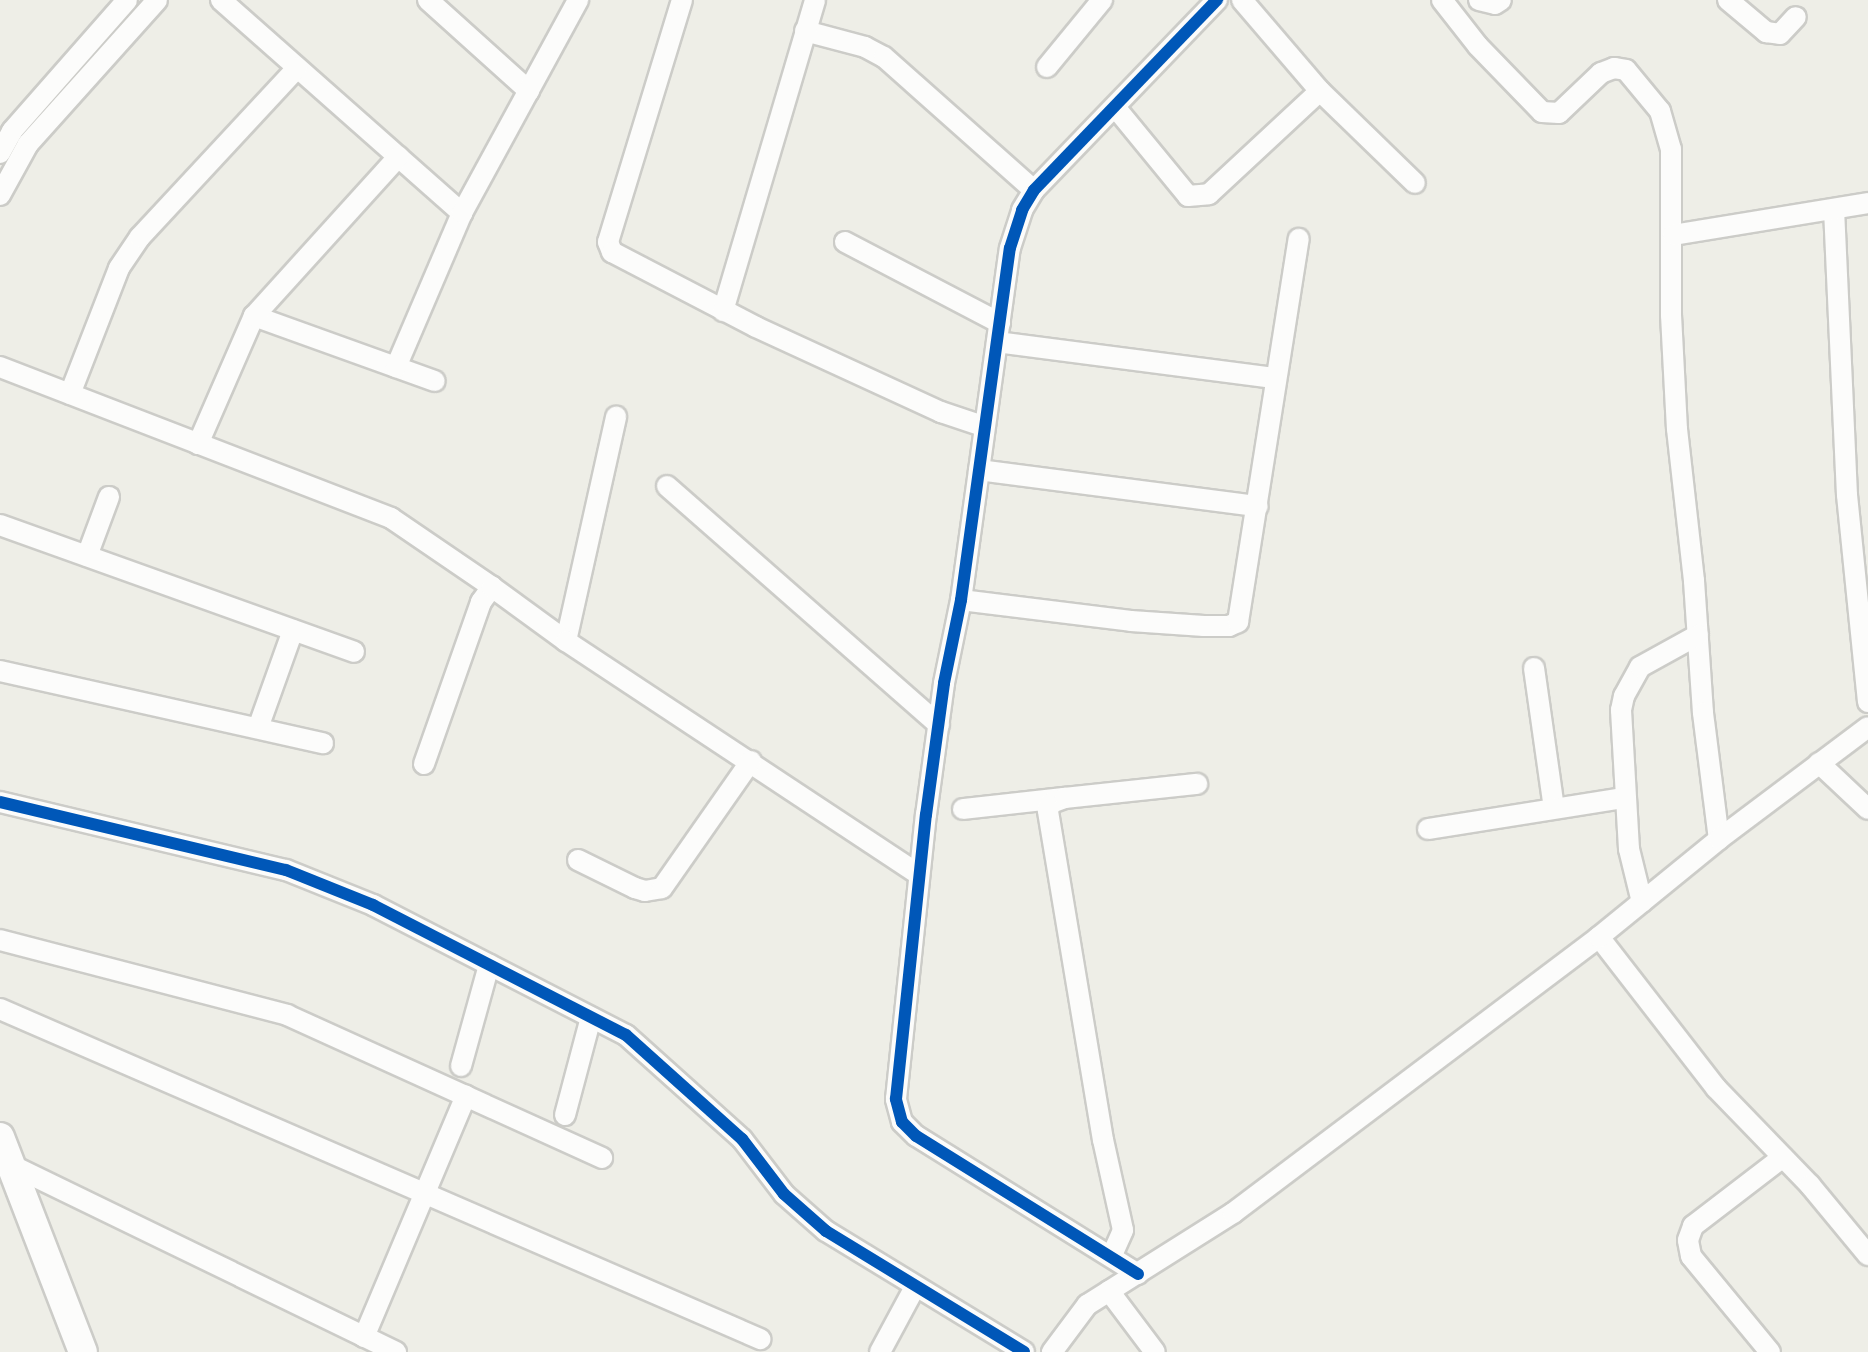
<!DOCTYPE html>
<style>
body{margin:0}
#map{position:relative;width:1868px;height:1352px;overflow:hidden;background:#eeeee7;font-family:Manrope,sans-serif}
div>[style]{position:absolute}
.roads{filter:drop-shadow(2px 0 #ccccc8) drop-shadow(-2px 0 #ccccc8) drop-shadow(0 2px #ccccc8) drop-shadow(0 -2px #ccccc8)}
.street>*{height:20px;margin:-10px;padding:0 10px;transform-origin:10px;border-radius:10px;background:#fcfcfb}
.secondary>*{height:28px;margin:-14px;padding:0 14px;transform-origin:14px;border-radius:14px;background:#fcfcfb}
.cycleway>*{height:12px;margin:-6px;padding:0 6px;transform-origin:6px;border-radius:6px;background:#0057b8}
span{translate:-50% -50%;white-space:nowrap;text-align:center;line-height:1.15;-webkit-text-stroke:6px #fefef2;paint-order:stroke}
</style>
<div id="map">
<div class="roads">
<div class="street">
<i style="left:221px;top:0;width:322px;rotate:41.5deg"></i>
<i style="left:428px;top:0;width:136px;rotate:42deg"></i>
<i style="left:682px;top:0;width:253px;rotate:107deg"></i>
<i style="left:608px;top:242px;width:11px;rotate:68deg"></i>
<i style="left:612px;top:252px;width:162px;rotate:27.5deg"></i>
<i style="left:756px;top:327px;width:204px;rotate:24.7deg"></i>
<i style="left:941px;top:412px;width:44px;rotate:18.4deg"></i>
<i style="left:1242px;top:0;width:120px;rotate:49.4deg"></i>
<i style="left:1320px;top:91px;width:132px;rotate:44.1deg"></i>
<i style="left:1442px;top:0;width:58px;rotate:52deg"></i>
<i style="left:1478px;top:46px;width:92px;rotate:45.9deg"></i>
<i style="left:1542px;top:112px;width:17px;rotate:3deg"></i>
<i style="left:1559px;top:113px;width:58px;rotate:-43.6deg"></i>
<i style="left:1601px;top:73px;width:14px;rotate:-21deg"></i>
<i style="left:1614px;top:68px;width:12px;rotate:9deg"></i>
<i style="left:1626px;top:70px;width:53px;rotate:50.3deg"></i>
<i style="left:1660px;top:111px;width:40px;rotate:74deg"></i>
<i style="left:1671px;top:149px;width:166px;rotate:90deg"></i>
<i style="left:1671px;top:315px;width:114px;rotate:87deg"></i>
<i style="left:1677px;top:429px;width:153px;rotate:83.6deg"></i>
<i style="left:1694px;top:581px;width:132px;rotate:86.1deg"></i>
<i style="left:1703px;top:713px;width:127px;rotate:82.8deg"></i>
<i style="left:1479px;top:0;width:16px;rotate:14deg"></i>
<i style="left:1495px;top:4px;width:7px;rotate:-34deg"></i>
<i style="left:1728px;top:0;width:50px;rotate:40.1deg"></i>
<i style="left:1766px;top:32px;width:14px;rotate:8deg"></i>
<i style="left:1780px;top:34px;width:23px;rotate:-47deg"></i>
<i style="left:805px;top:31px;width:62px;rotate:14.9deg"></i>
<i style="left:865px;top:47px;width:21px;rotate:28deg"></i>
<i style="left:884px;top:57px;width:200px;rotate:41.6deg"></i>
<i style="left:1047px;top:67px;width:87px;rotate:-50.6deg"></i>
<i style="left:1115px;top:107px;width:115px;rotate:50.6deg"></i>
<i style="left:1188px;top:196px;width:21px;rotate:-5deg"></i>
<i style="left:1209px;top:194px;width:151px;rotate:-42.9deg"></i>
<i style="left:0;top:153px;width:25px;rotate:-61deg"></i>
<i style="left:12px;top:131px;width:174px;rotate:-48.7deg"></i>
<i style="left:0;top:195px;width:58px;rotate:-61.2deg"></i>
<i style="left:28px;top:144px;width:193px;rotate:-48.1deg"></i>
<i style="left:1834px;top:209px;width:286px;rotate:87.4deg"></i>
<i style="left:1847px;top:495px;width:208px;rotate:84.2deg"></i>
<i style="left:1673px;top:235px;width:198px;rotate:-9.3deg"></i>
<i style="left:845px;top:242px;width:175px;rotate:27.6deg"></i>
<i style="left:723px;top:311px;width:324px;rotate:-73.5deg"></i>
<i style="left:254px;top:316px;width:192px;rotate:19.8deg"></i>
<i style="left:997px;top:342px;width:279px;rotate:7.4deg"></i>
<i style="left:0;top:367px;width:419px;rotate:21.1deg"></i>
<i style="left:391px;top:518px;width:122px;rotate:34.3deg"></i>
<i style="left:396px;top:367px;width:168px;rotate:-66.8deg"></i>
<i style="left:462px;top:213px;width:243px;rotate:-61.4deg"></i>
<i style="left:70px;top:394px;width:135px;rotate:-68.7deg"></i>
<i style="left:119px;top:268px;width:37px;rotate:-56deg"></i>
<i style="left:140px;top:237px;width:231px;rotate:-47.1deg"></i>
<i style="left:198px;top:444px;width:140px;rotate:-66.4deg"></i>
<i style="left:254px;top:316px;width:215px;rotate:-47.8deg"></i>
<i style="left:979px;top:470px;width:281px;rotate:7.4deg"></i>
<i style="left:667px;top:486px;width:362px;rotate:41.3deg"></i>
<i style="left:0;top:525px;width:376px;rotate:19.7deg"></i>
<i style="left:87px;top:556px;width:63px;rotate:-69.6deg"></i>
<i style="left:961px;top:600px;width:171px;rotate:7deg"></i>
<i style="left:1131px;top:621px;width:73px;rotate:3.9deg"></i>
<i style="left:1204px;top:626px;width:25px"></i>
<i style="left:1229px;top:626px;width:10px;rotate:-24deg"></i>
<i style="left:1238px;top:622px;width:388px;rotate:-81deg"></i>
<i style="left:566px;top:641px;width:230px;rotate:-77.4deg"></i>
<i style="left:1534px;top:668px;width:141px;rotate:81.9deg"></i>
<i style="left:0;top:671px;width:331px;rotate:12.6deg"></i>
<i style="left:258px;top:728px;width:104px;rotate:-70.3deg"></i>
<i style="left:1819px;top:763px;width:67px;rotate:43.2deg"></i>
<i style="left:424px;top:764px;width:172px;rotate:-70.6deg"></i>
<i style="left:481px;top:602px;width:19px;rotate:-54deg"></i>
<i style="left:492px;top:587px;width:92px;rotate:36.1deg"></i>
<i style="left:566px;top:641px;width:422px;rotate:33.5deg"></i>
<i style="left:0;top:802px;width:294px;rotate:13.4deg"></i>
<i style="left:286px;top:870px;width:94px;rotate:21.9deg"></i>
<i style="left:373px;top:905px;width:284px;rotate:27.2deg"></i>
<i style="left:626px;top:1035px;width:156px;rotate:41.9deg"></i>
<i style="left:742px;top:1139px;width:69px;rotate:52.6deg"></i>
<i style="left:784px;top:1194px;width:56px;rotate:41.4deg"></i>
<i style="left:826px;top:1231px;width:232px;rotate:31.4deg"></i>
<i style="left:963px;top:809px;width:100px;rotate:-6.3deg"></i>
<i style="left:1428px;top:829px;width:198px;rotate:-9deg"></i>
<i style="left:578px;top:860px;width:64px;rotate:26.2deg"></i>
<i style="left:635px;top:888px;width:10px;rotate:17deg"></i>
<i style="left:645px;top:891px;width:17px;rotate:-10deg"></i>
<i style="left:662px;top:888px;width:155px;rotate:-55deg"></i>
<i style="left:1642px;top:902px;width:55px;rotate:-103.8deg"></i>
<i style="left:1629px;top:849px;width:139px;rotate:-93.3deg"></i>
<i style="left:1621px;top:710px;width:14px;rotate:-78deg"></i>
<i style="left:1624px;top:696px;width:33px;rotate:-61deg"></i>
<i style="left:1640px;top:667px;width:66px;rotate:-28.9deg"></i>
<i style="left:1599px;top:937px;width:191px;rotate:52.2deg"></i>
<i style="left:1716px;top:1088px;width:135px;rotate:45.9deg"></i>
<i style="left:1810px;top:1185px;width:91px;rotate:50.4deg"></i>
<i style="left:0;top:940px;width:297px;rotate:14.6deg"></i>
<i style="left:287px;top:1015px;width:346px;rotate:24.4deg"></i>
<i style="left:0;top:1009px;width:829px;rotate:23.47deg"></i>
<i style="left:461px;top:1066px;width:105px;rotate:-74.5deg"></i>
<i style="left:565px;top:1115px;width:101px;rotate:-75.1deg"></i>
<i style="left:11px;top:1165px;width:428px;rotate:25.9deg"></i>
<i style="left:1112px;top:1255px;width:27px;rotate:-66deg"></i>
<i style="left:1123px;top:1230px;width:92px;rotate:-102.5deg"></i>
<i style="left:1103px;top:1140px;width:335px;rotate:-99.5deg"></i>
<i style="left:1048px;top:810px;width:8px;rotate:-67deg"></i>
<i style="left:1051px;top:803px;width:15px;rotate:-20deg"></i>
<i style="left:1065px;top:798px;width:133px;rotate:-6.1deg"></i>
<i style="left:1138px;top:1274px;width:261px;rotate:-148.1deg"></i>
<i style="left:916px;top:1136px;width:20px;rotate:-135deg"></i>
<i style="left:902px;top:1122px;width:24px;rotate:-105deg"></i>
<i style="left:896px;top:1099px;width:286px;rotate:-84deg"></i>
<i style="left:926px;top:815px;width:133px;rotate:-82.2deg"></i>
<i style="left:944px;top:683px;width:85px;rotate:-78.4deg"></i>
<i style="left:961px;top:600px;width:355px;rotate:-82.1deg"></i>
<i style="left:1010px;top:248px;width:40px;rotate:-72deg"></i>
<i style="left:1022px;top:210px;width:23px;rotate:-59deg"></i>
<i style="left:1034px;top:190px;width:264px;rotate:-46.1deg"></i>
<i style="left:1109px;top:1291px;width:76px;rotate:53deg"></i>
<i style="left:364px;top:1337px;width:262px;rotate:-67.1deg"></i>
<i style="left:880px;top:1352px;width:74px;rotate:-61.7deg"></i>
<i style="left:1052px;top:1352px;width:59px;rotate:-53.3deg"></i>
<i style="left:1087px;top:1305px;width:173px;rotate:-32.2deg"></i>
<i style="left:1233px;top:1213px;width:458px;rotate:-37deg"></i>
<i style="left:1599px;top:937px;width:155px;rotate:-39.2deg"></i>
<i style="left:1719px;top:839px;width:186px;rotate:-36.9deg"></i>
<i style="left:1770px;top:1352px;width:124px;rotate:-129.5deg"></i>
<i style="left:1691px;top:1256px;width:16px;rotate:-101deg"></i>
<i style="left:1688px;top:1240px;width:15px;rotate:-70deg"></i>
<i style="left:1693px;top:1226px;width:113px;rotate:-37.5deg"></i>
</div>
<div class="secondary">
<i style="left:0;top:1137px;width:230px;rotate:68.9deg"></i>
</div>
</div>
<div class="cycleway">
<i style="left:0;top:802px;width:294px;rotate:13.4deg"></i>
<i style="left:286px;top:870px;width:94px;rotate:21.9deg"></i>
<i style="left:373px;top:905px;width:284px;rotate:27.2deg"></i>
<i style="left:626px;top:1035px;width:156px;rotate:41.9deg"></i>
<i style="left:742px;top:1139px;width:69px;rotate:52.6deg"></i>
<i style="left:784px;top:1194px;width:56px;rotate:41.4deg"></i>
<i style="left:826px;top:1231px;width:232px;rotate:31.4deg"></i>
<i style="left:1138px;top:1274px;width:261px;rotate:-148.1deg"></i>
<i style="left:916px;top:1136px;width:20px;rotate:-135deg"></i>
<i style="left:902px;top:1122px;width:24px;rotate:-105deg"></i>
<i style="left:896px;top:1099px;width:286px;rotate:-84deg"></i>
<i style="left:926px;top:815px;width:133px;rotate:-82.2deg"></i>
<i style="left:944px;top:683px;width:85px;rotate:-78.4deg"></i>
<i style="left:961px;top:600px;width:355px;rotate:-82.1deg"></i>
<i style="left:1010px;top:248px;width:40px;rotate:-72deg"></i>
<i style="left:1022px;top:210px;width:23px;rotate:-59deg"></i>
<i style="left:1034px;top:190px;width:264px;rotate:-46.1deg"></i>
</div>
</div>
